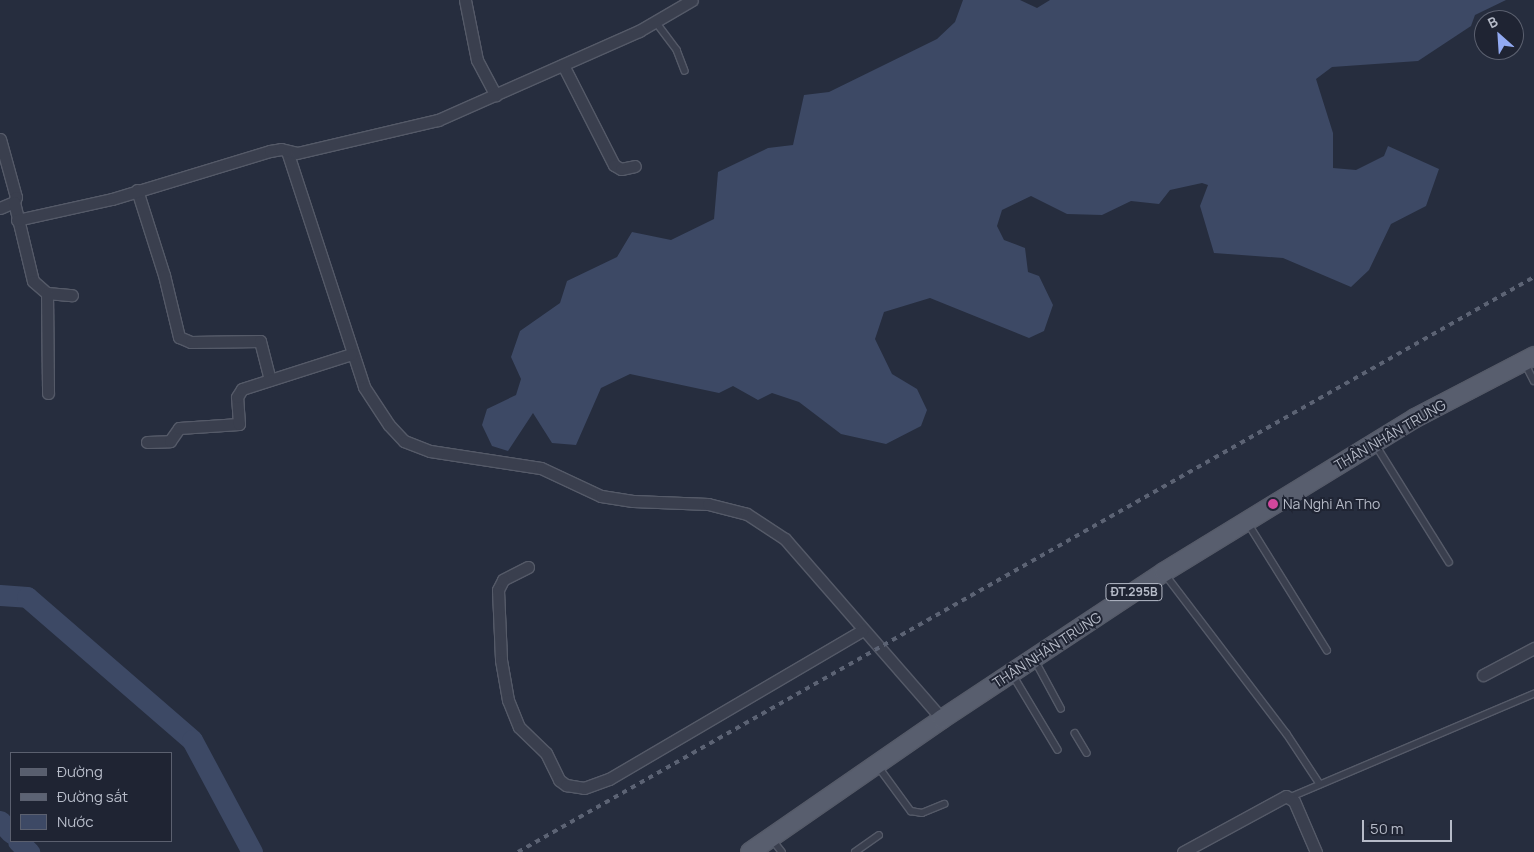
<!DOCTYPE html>
<meta charset="utf-8">
<style>
body{margin:0}
#map{position:relative;width:1534px;height:852px;overflow:hidden;background:#262d3e;font-family:Manrope,sans-serif}
div>[style]{position:absolute}
.water>*{inset:0;background:#3d4965}
.river>*{height:21px;margin:-10.5px;padding:0 10.5px;transform-origin:10.5px;border-radius:10.5px;background:#3d4965}
.roads{filter:drop-shadow(1px 0 #555a68) drop-shadow(-1px 0 #555a68) drop-shadow(0 1px #555a68) drop-shadow(0 -1px #555a68)}
.lane>*{height:5.5px;margin:-2.75px;padding:0 2.75px;transform-origin:2.75px;border-radius:2.75px;background:#3a3f4e}
.street>*{height:11px;margin:-5.5px;padding:0 5.5px;transform-origin:5.5px;border-radius:5.5px;background:#3a3f4e}
.primary>*{height:18px;margin:-9px;padding:0 9px;transform-origin:9px;border-radius:9px;background:#585e6e}
.rail>*{height:4px;margin-top:-2px;transform-origin:0;background:repeating-linear-gradient(90deg,#5c6374 0 5px,transparent 0 10px)}
.dots>*{width:14px;height:14px;translate:-50% -50%;box-sizing:border-box;border:2px solid #1f2433;border-radius:50%}
span{translate:-50% -50%;white-space:nowrap;text-align:center;line-height:1.15;-webkit-text-stroke:4px #1f2433;paint-order:stroke}
.shield-label span{padding:1px 4px;background:#1f2433;border:1px solid;border-radius:4px;-webkit-text-stroke-width:0}
.shield-label{font-size:12px;color:#b6bbc8;font-weight:700}
.street-label{font-size:14px;color:#b6bbc8}
.poi-label{font-size:14px;color:#b6bbc8}
.left{translate:0 -50%;text-align:left}
.legend{position:absolute;left:10px;top:752px;width:162px;height:90px;box-sizing:border-box;background:#1f2433;border:1px solid #5b606f;margin:0;padding:6px 9px;list-style:none;font-size:15px;color:#b6bbc8}
.legend li{display:flex;align-items:center;gap:10px;height:25px}
.legend b{width:25px;border:1px solid #5b606f}
.north{position:absolute;left:1474px;top:10px;width:50px;height:50px;box-sizing:border-box;background:#1f2433;border:1px solid #5b606f;border-radius:50%;rotate:334deg;font-size:14px;font-weight:700;line-height:20px;text-align:center;color:#b6bbc8}
.north::after{content:'';display:block;margin:auto;width:18px;height:22px;background:#92aaf2;clip-path:polygon(50% 0,100% 100%,50% 72%,0 100%)}
.scale{position:absolute;left:1362px;top:820px;width:90px;height:22px;box-sizing:border-box;border:2px solid #b6bbc8;border-top:0;padding-left:6px;font-size:15px;line-height:18px;white-space:nowrap;color:#b6bbc8;-webkit-text-stroke:4px #1f2433;paint-order:stroke}
</style>
<div id="map">
<div class="water">
<i style="clip-path:polygon(963px 0,1020px 0,1037px 8px,1050px 0,1506px 0,1475px 15px,1471px 26px,1418px 61px,1332px 67px,1316px 79px,1333px 133px,1333px 168px,1356px 170px,1384px 156px,1388px 146px,1439px 169px,1426px 206px,1391px 224px,1369px 270px,1351px 287px,1283px 258px,1214px 253px,1200px 206px,1208px 185px,1202px 183px,1170px 190px,1159px 204px,1131px 201px,1102px 215px,1067px 214px,1031px 196px,1002px 210px,997px 226px,1004px 240px,1025px 248px,1028px 272px,1039px 276px,1053px 305px,1044px 331px,1029px 338px,930px 298px,884px 312px,875px 339px,892px 374px,917px 389px,927px 410px,921px 426px,886px 444px,841px 434px,799px 402px,772px 393px,758px 400px,733px 386px,719px 393px,630px 374px,601px 388px,576px 445px,552px 443px,533px 413px,508px 451px,492px 446px,482px 425px,487px 409px,516px 395px,521px 379px,511px 357px,520px 331px,560px 303px,567px 281px,617px 257px,632px 232px,671px 240px,714px 219px,718px 172px,768px 148px,793px 145px,804px 95px,829px 92px,937px 39px,955px 22px)"></i>
</div>
<div class="river">
<i style="left:0;top:595px;width:27px;rotate:4deg"></i>
<i style="left:27px;top:597px;width:218px;rotate:40.9deg"></i>
<i style="left:192px;top:740px;width:127px;rotate:61.8deg"></i>
<i style="left:0;top:821px;width:16px;rotate:47deg"></i>
<i style="left:18px;top:841px;width:16px;rotate:45deg"></i>
</div>
<div class="roads">
<div class="lane">
<i style="left:656px;top:22px;width:35px;rotate:53deg"></i>
<i style="left:677px;top:50px;width:22px;rotate:69deg"></i>
<i style="left:1525px;top:363px;width:20px;rotate:63deg"></i>
<i style="left:1376px;top:445px;width:138px;rotate:58deg"></i>
<i style="left:1248px;top:523px;width:150px;rotate:58.1deg"></i>
<i style="left:1165px;top:574px;width:201px;rotate:52.7deg"></i>
<i style="left:1287px;top:734px;width:60px;rotate:56.6deg"></i>
<i style="left:1035px;top:660px;width:55px;rotate:61.6deg"></i>
<i style="left:1013px;top:675px;width:87px;rotate:59deg"></i>
<i style="left:1075px;top:733px;width:23px;rotate:59deg"></i>
<i style="left:878px;top:766px;width:56px;rotate:53.7deg"></i>
<i style="left:911px;top:811px;width:11px;rotate:10deg"></i>
<i style="left:922px;top:813px;width:24px;rotate:-22deg"></i>
<i style="left:1291px;top:797px;width:264px;rotate:-23deg"></i>
<i style="left:772px;top:839px;width:16px;rotate:52deg"></i>
<i style="left:855px;top:852px;width:29px;rotate:-35deg"></i>
</div>
<div class="street">
<i style="left:465px;top:0;width:61px;rotate:78.7deg"></i>
<i style="left:477px;top:60px;width:40px;rotate:62deg"></i>
<i style="left:563px;top:65px;width:112px;rotate:63deg"></i>
<i style="left:614px;top:165px;width:8px;rotate:30deg"></i>
<i style="left:621px;top:169px;width:14px;rotate:-12deg"></i>
<i style="left:0;top:139px;width:60px;rotate:74.6deg"></i>
<i style="left:16px;top:197px;width:5px;rotate:112deg"></i>
<i style="left:14px;top:202px;width:15px;rotate:157deg"></i>
<i style="left:287px;top:151px;width:248px;rotate:71.9deg"></i>
<i style="left:364px;top:387px;width:45px;rotate:56.7deg"></i>
<i style="left:389px;top:425px;width:22px;rotate:47deg"></i>
<i style="left:404px;top:441px;width:28px;rotate:21deg"></i>
<i style="left:430px;top:451px;width:112px;rotate:8.7deg"></i>
<i style="left:541px;top:468px;width:66px;rotate:25deg"></i>
<i style="left:601px;top:496px;width:32px;rotate:9deg"></i>
<i style="left:633px;top:501px;width:75px;rotate:2.3deg"></i>
<i style="left:708px;top:504px;width:40px;rotate:14.4deg"></i>
<i style="left:747px;top:514px;width:45px;rotate:33.3deg"></i>
<i style="left:785px;top:539px;width:239px;rotate:48.9deg"></i>
<i style="left:137px;top:190px;width:89px;rotate:72.4deg"></i>
<i style="left:164px;top:275px;width:64px;rotate:76.4deg"></i>
<i style="left:179px;top:337px;width:13px;rotate:23deg"></i>
<i style="left:191px;top:342px;width:69px;rotate:-0.8deg"></i>
<i style="left:260px;top:341px;width:40px;rotate:75.6deg"></i>
<i style="left:14px;top:202px;width:81px;rotate:76.5deg"></i>
<i style="left:33px;top:281px;width:18px;rotate:41deg"></i>
<i style="left:47px;top:293px;width:25px;rotate:5deg"></i>
<i style="left:17px;top:220px;width:97px;rotate:-12.5deg"></i>
<i style="left:112px;top:199px;width:165px;rotate:-16.9deg"></i>
<i style="left:270px;top:151px;width:11px;rotate:-10deg"></i>
<i style="left:281px;top:149px;width:16px;rotate:14deg"></i>
<i style="left:297px;top:153px;width:145px;rotate:-13.2deg"></i>
<i style="left:438px;top:120px;width:220px;rotate:-23.9deg"></i>
<i style="left:639px;top:31px;width:61px;rotate:-30.3deg"></i>
<i style="left:47px;top:293px;width:100px;rotate:89.4deg"></i>
<i style="left:147px;top:442px;width:23px;rotate:-2deg"></i>
<i style="left:170px;top:441px;width:16px;rotate:-55deg"></i>
<i style="left:179px;top:428px;width:60px;rotate:-3.8deg"></i>
<i style="left:239px;top:424px;width:27px;rotate:-94deg"></i>
<i style="left:237px;top:397px;width:9px;rotate:-58deg"></i>
<i style="left:242px;top:389px;width:115px;rotate:-17.7deg"></i>
<i style="left:528px;top:567px;width:28px;rotate:153deg"></i>
<i style="left:503px;top:580px;width:11px;rotate:117deg"></i>
<i style="left:498px;top:590px;width:70px;rotate:87.5deg"></i>
<i style="left:501px;top:660px;width:41px;rotate:80.1deg"></i>
<i style="left:508px;top:700px;width:29px;rotate:68deg"></i>
<i style="left:519px;top:727px;width:37px;rotate:44deg"></i>
<i style="left:546px;top:753px;width:30px;rotate:64deg"></i>
<i style="left:559px;top:780px;width:9px;rotate:36deg"></i>
<i style="left:566px;top:785px;width:18px;rotate:9deg"></i>
<i style="left:584px;top:788px;width:27px;rotate:-20deg"></i>
<i style="left:609px;top:779px;width:294px;rotate:-30.4deg"></i>
<i style="left:1483px;top:675px;width:58px;rotate:-27.9deg"></i>
<i style="left:1183px;top:852px;width:117px;rotate:-28.5deg"></i>
<i style="left:1286px;top:796px;width:9px;rotate:32deg"></i>
<i style="left:1294px;top:801px;width:56px;rotate:66.7deg"></i>
</div>
<div class="primary">
<i style="left:750px;top:852px;width:234px;rotate:-34.7deg"></i>
<i style="left:942px;top:719px;width:266px;rotate:-33.5deg"></i>
<i style="left:1164px;top:572px;width:294px;rotate:-31.5deg"></i>
<i style="left:1415px;top:418px;width:134px;rotate:-27.5deg"></i>
</div>
</div>
<div class="rail">
<i style="left:518px;top:852px;width:1167px;rotate:-29.51deg"></i>
</div>
<div class="dots">
<i style="left:1273px;top:504px;background:#d1479c"></i>
</div>
<div class="shield-label">
<span style="left:1134px;top:592px">ĐT.295B</span>
</div>
<div class="street-label">
<span style="left:1390px;top:435px;rotate:-30deg">THÂN NHÂN TRUNG</span>
<span style="left:1047px;top:650px;rotate:-33deg">THÂN NHÂN TRUNG</span>
</div>
<div class="poi-label">
<span class="left" style="left:1283px;top:504px">Na Nghi An Tho</span>
</div>
<ul class="legend">
<li><b style="height:6px;background:#585e6e"></b>Đường</li>
<li><b style="height:6px;background:#5c6374"></b>Đường sắt</li>
<li><b style="height:14px;background:#3d4965"></b>Nước</li>
</ul>
<div class="north">B</div>
<div class="scale">50 m</div>
</div>
